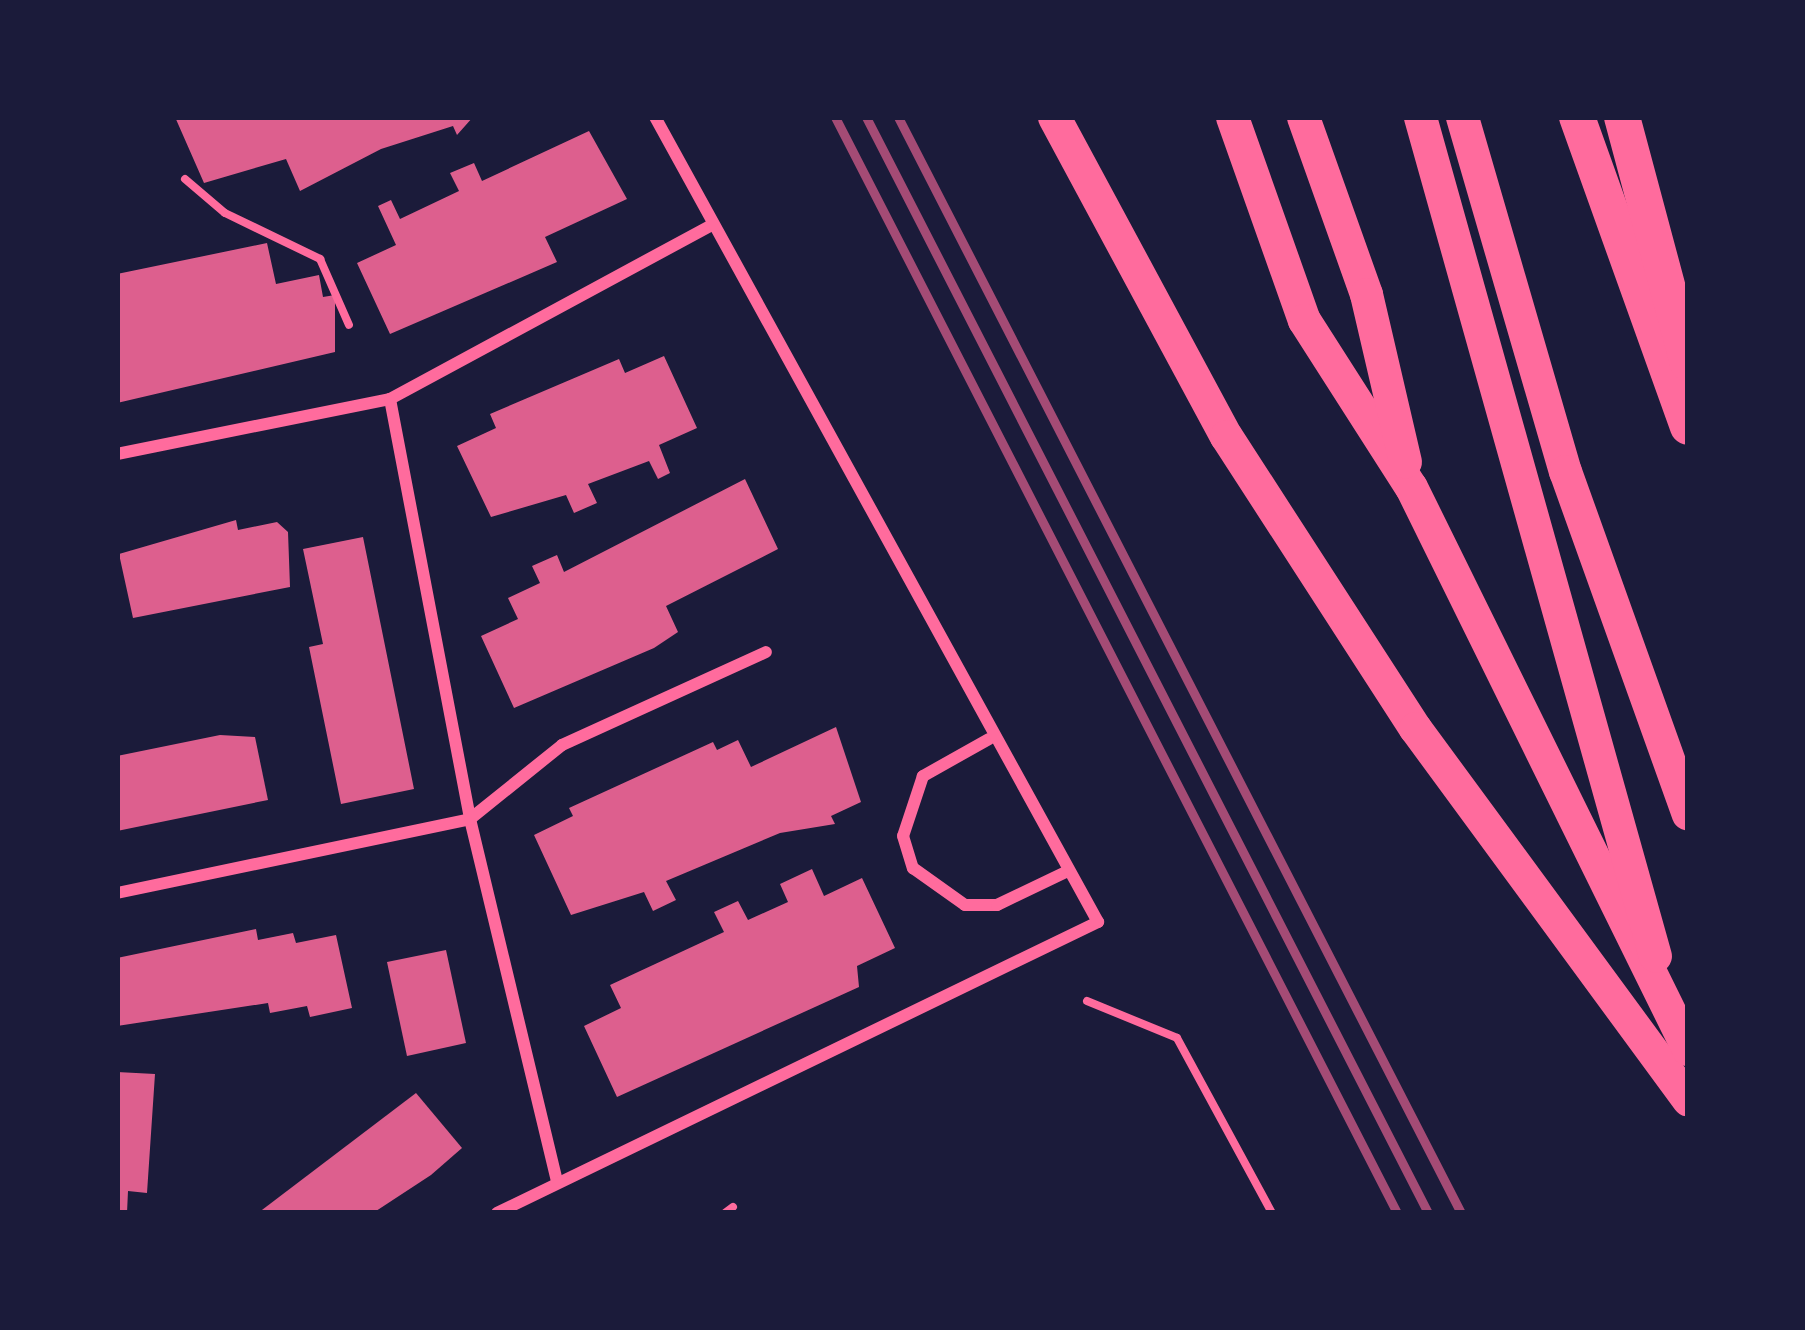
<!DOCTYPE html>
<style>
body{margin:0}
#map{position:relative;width:1805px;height:1330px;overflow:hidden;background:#1b1b3a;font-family:Karla,sans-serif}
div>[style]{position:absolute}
.building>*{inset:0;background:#dd5f8e}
.path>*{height:8px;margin:-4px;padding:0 4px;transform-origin:4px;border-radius:4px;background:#ff6b9d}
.minor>*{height:12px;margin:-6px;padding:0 6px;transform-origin:6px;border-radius:6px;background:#ff6b9d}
.trunk>*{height:33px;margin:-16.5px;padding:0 16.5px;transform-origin:16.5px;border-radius:16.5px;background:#ff6b9d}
.motorway>*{height:36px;margin:-18px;padding:0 18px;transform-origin:18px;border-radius:18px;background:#ff6b9d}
.rail>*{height:9px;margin:-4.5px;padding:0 4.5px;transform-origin:4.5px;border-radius:4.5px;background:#a44b75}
span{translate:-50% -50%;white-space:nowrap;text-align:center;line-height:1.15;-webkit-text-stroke:9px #1b1b3a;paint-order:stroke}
.frame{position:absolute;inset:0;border:120px solid #1b1b3a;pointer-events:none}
</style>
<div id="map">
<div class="building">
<i style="clip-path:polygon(175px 117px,473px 117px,457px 135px,453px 126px,381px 149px,300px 191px,286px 159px,204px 183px)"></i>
<i style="clip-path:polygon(589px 131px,627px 199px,545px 237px,557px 262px,390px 334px,357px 263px,396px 245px,378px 206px,391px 200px,400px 219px,459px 191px,450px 173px,474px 163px,482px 181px)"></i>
<i style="clip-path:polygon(267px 243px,276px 284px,319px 275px,323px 297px,335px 295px,335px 352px,117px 403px,117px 274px)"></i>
<i style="clip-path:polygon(664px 356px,697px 428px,659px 445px,670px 473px,658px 479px,649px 461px,588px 484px,597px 503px,574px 513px,566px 495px,491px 517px,457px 446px,496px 428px,490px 414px,619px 359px,625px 373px)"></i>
<i style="clip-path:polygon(745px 479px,778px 549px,666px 606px,678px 632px,654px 648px,514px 708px,481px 636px,518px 619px,508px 598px,540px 583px,532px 566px,557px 555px,564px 572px)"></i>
<i style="clip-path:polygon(236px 520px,238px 530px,277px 522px,288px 532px,290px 587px,133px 618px,119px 554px)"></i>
<i style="clip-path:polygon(363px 537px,414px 789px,341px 804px,309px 647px,323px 644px,303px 549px)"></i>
<i style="clip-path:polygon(836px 727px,861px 802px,831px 816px,835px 824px,780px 833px,666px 881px,676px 900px,653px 911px,644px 892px,571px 915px,534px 835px,573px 816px,569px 808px,713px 742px,717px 750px,738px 740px,751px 767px)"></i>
<i style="clip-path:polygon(220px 735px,255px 737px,268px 800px,117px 831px,117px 756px)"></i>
<i style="clip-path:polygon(812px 869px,824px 896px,862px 878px,895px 948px,857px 966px,859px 987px,617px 1097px,584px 1026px,621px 1008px,610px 985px,724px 932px,714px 912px,738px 901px,748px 920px,788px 902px,780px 884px)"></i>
<i style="clip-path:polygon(256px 929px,258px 940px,293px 933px,296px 943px,336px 935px,352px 1008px,310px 1017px,307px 1006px,270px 1013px,268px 1003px,117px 1026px,117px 958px)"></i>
<i style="clip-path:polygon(446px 950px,466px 1043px,407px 1056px,387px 962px)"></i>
<i style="clip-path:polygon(117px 1072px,155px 1074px,147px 1193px,128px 1191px,127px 1213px,117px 1213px)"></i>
<i style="clip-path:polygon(416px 1093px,462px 1148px,431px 1175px,373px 1213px,258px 1213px)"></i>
</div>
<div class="path">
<i style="left:185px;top:179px;width:52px;rotate:40.4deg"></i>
<i style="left:225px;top:213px;width:106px;rotate:25.8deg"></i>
<i style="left:320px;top:259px;width:72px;rotate:66.3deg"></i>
<i style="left:1087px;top:1001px;width:97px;rotate:22.3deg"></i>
<i style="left:1177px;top:1038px;width:199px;rotate:61.5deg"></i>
<i style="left:725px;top:1213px;width:10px;rotate:-37deg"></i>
</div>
<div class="minor">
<i style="left:390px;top:399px;width:428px;rotate:79.2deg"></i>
<i style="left:470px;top:819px;width:373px;rotate:76.5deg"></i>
<i style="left:117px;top:454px;width:278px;rotate:-11.4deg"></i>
<i style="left:390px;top:399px;width:367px;rotate:-28.4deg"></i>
<i style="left:989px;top:739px;width:76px;rotate:150.7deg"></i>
<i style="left:923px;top:776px;width:63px;rotate:108.4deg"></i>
<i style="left:903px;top:836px;width:34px;rotate:73deg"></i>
<i style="left:913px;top:868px;width:64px;rotate:35.4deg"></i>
<i style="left:965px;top:905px;width:32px"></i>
<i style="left:997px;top:905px;width:76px;rotate:-25.6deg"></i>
<i style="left:117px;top:893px;width:361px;rotate:-11.8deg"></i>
<i style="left:470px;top:819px;width:118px;rotate:-38.8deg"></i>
<i style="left:562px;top:745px;width:224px;rotate:-24.5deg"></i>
<i style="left:497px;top:1213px;width:668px;rotate:-25.84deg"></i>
<i style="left:1098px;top:922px;width:919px;rotate:-118.82deg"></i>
</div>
<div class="trunk">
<i style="left:1054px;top:117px;width:362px;rotate:61.7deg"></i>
<i style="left:1226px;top:436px;width:348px;rotate:57.1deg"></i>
<i style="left:1415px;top:728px;width:461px;rotate:53.7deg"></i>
<i style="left:1232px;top:117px;width:215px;rotate:70.5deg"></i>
<i style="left:1304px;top:320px;width:198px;rotate:57.4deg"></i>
<i style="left:1411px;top:487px;width:627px;rotate:63.76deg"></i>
<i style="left:1303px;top:117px;width:188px;rotate:70.4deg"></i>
<i style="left:1366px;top:294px;width:172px;rotate:76.9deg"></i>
<i style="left:1420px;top:117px;width:871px;rotate:74.35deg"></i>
<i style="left:1462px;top:117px;width:369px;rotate:73.8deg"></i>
<i style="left:1565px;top:471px;width:364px;rotate:70.3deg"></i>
</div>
<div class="motorway">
<i style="left:1577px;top:117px;width:329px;rotate:70.3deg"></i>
<i style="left:1622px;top:117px;width:255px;rotate:75deg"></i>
</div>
<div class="rail">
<i style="left:835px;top:117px;width:1232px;rotate:62.85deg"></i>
<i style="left:866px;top:117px;width:1232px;rotate:62.85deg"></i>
<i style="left:898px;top:117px;width:1232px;rotate:62.81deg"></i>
</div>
<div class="frame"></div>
</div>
